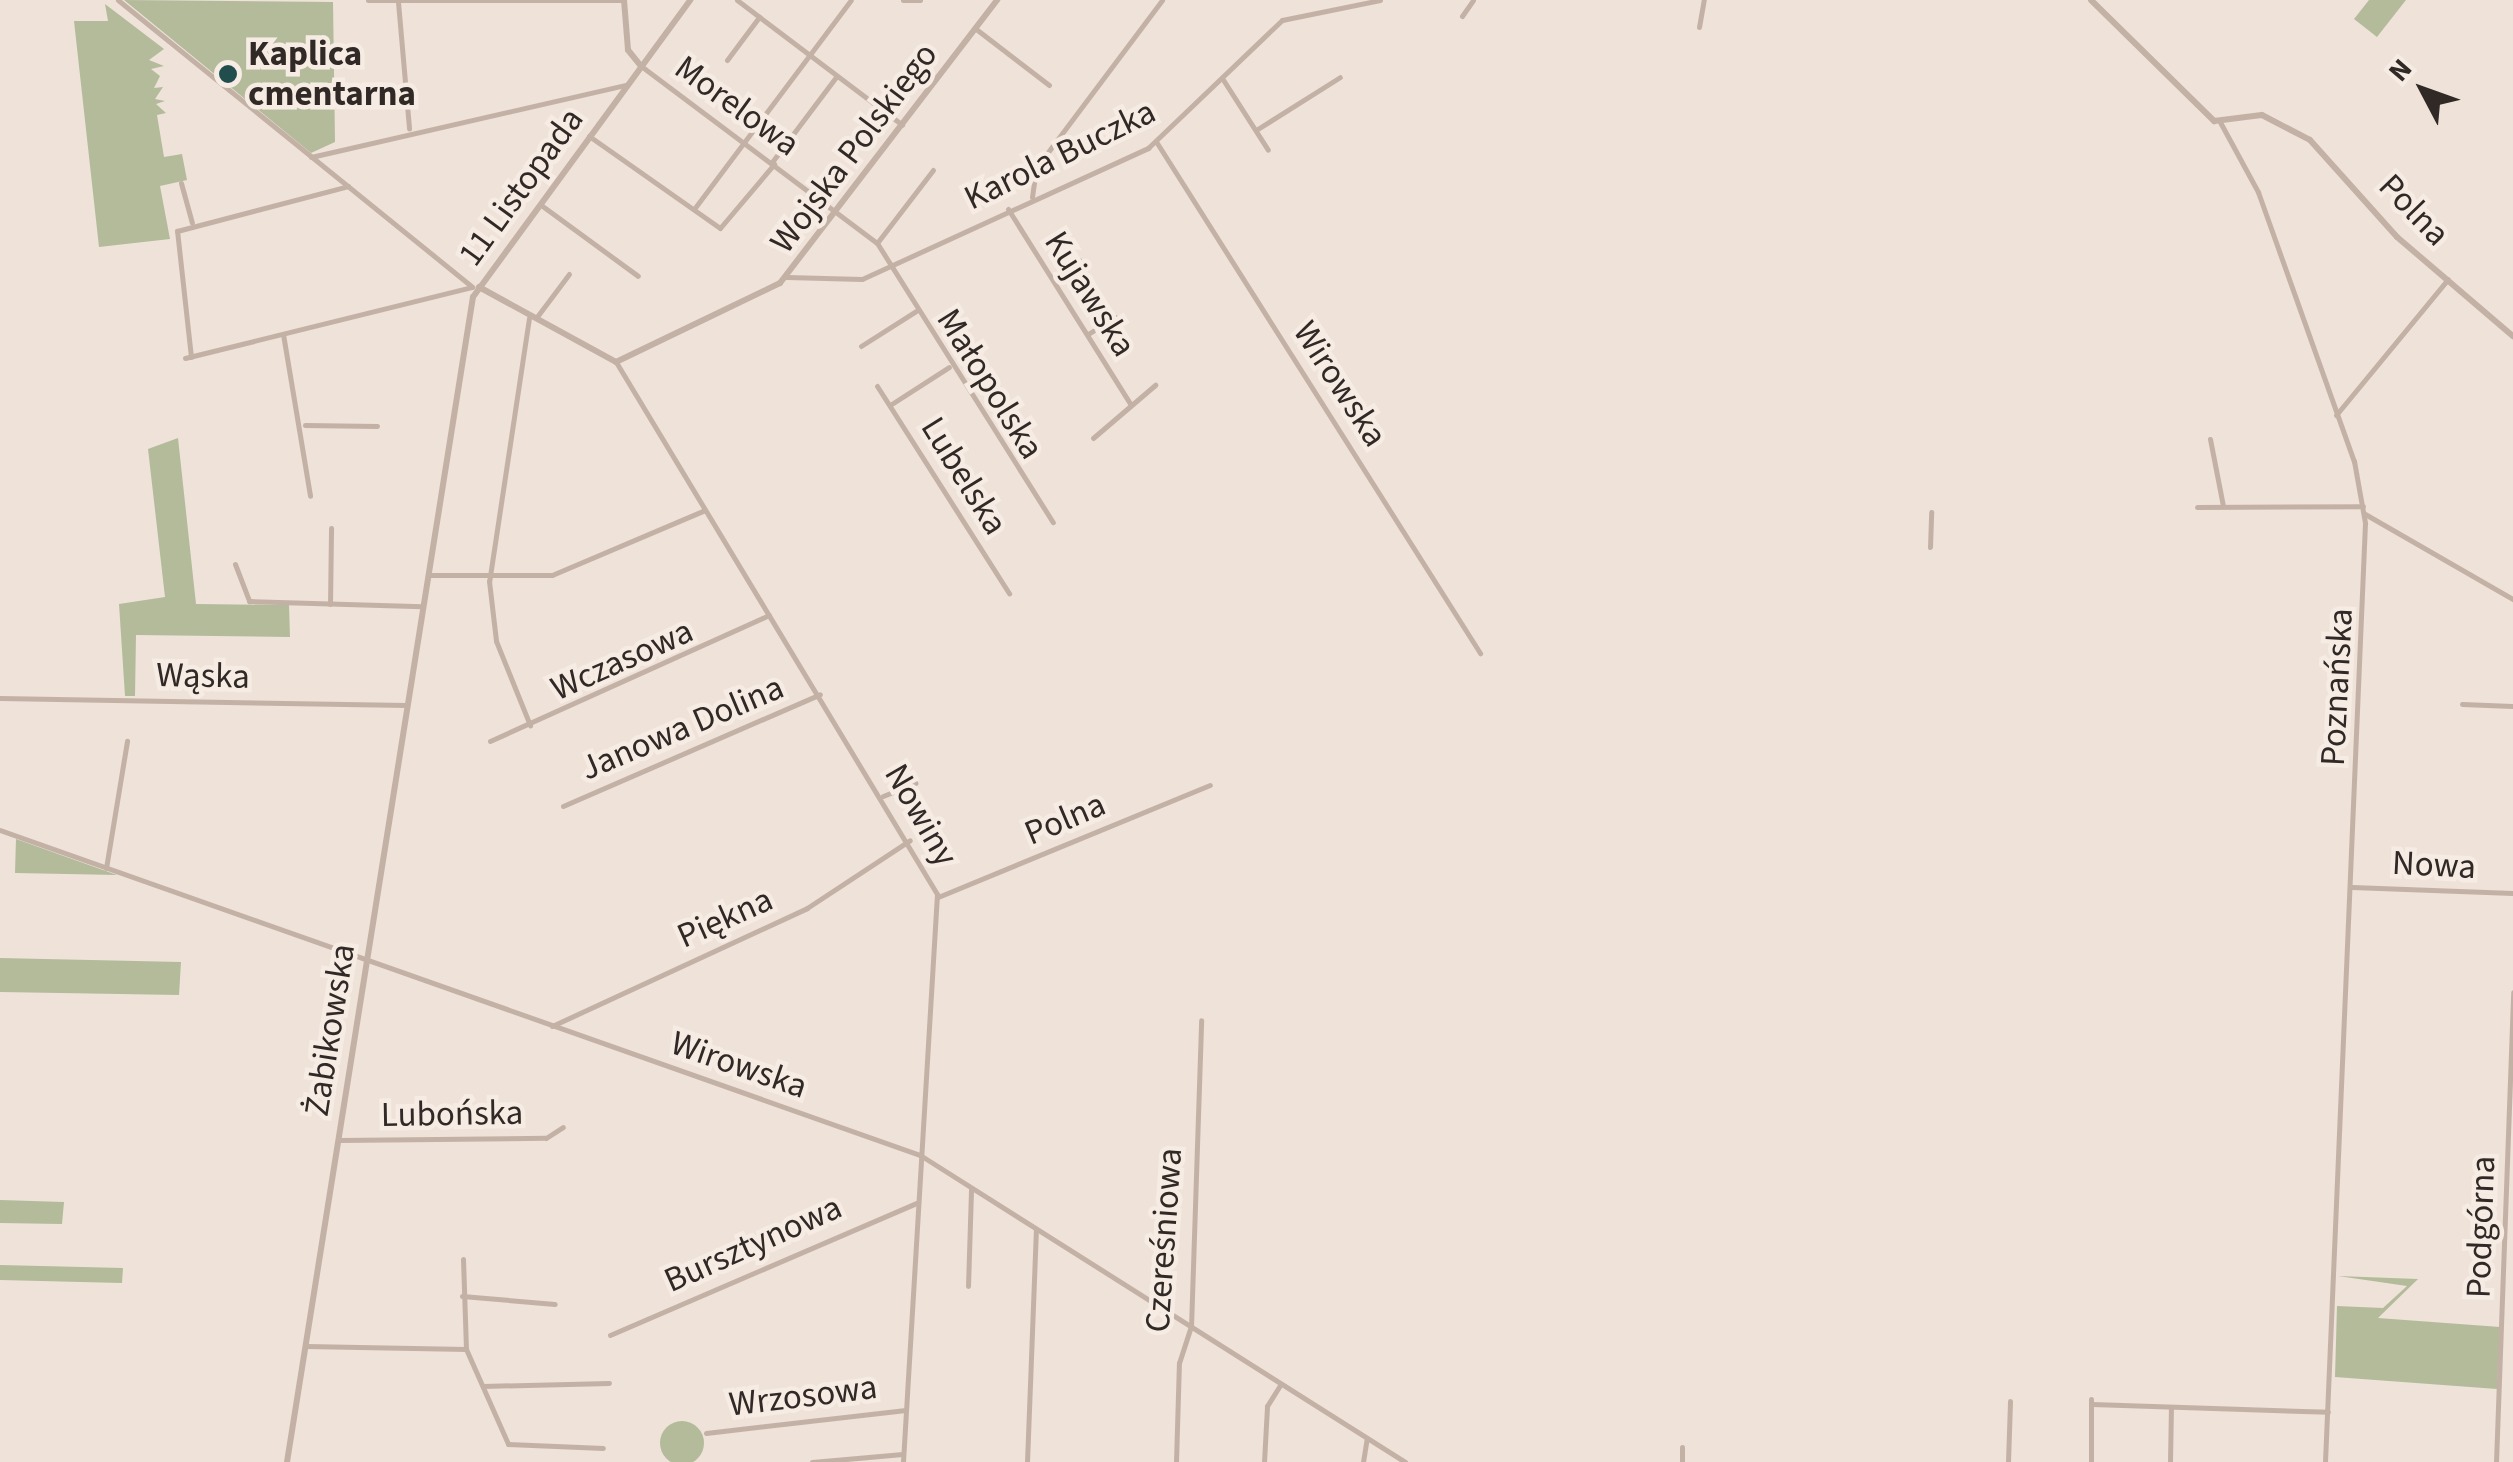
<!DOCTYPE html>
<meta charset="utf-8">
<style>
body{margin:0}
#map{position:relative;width:2513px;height:1462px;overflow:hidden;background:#eee2d9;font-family:"Source Sans 3",sans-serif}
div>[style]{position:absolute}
.green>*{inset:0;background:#b3bb9b}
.round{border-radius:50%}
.minor>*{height:5px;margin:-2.5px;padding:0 2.5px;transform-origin:2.5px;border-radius:2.5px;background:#c4b1a6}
.tertiary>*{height:6px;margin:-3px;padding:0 3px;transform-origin:3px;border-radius:3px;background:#c4b1a6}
.dots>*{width:28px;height:28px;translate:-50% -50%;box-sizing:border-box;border:5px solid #f6ece4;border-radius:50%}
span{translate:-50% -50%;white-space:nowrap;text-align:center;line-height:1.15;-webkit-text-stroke:9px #f6ece4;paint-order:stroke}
.poi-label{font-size:35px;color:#312926;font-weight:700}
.left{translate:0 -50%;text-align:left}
.street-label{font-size:35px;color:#312926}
.north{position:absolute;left:2373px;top:40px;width:100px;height:100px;-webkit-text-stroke:8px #f6ece4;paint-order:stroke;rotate:311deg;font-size:28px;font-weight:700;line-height:40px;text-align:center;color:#312926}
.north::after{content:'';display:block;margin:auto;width:35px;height:45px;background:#312926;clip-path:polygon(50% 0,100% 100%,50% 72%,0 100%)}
</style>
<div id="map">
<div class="green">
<i style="clip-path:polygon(124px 0,333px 2px,335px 142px,311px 153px)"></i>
<i style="clip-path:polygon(2369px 0,2406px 0,2377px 37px,2354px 19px)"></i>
<i style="clip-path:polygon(105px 4px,164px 49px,149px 60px,164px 66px,151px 69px,160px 76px,154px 88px,163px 87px,155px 99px,165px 101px,156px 104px,166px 113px,157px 115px,164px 157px,182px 154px,187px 180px,160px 186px,170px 239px,99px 247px,74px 21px,108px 21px)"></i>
<i style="clip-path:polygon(178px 438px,196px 604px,289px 605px,290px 637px,136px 635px,135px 696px,125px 696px,119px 604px,165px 597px,148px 449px)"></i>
<i style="clip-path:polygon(16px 839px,117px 875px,15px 873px)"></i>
<i style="clip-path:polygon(0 958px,181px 962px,179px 995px,0 992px)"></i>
<i style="clip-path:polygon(0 1200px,64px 1202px,62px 1224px,0 1223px)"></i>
<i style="clip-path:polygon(0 1265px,123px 1268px,122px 1283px,0 1280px)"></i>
<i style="clip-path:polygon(2338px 1276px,2418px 1279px,2378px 1318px,2500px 1327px,2497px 1389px,2335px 1377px,2337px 1306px,2383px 1308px,2407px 1286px)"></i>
<i class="round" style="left:660px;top:1421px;width:44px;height:44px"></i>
</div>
<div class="minor">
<i style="left:118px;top:0;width:456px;rotate:39deg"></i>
<i style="left:368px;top:0;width:256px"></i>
<i style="left:737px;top:0;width:207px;rotate:37.1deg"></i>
<i style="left:903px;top:0;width:17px"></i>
<i style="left:398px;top:2px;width:127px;rotate:85deg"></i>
<i style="left:1462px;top:16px;width:19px;rotate:-55deg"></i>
<i style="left:1699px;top:27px;width:27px;rotate:-80deg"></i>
<i style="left:976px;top:29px;width:92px;rotate:37.5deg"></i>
<i style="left:727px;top:60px;width:54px;rotate:-53.3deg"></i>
<i style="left:641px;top:66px;width:295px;rotate:36.9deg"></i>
<i style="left:877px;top:243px;width:330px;rotate:57.8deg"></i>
<i style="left:1222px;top:78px;width:85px;rotate:57.4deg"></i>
<i style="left:2220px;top:122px;width:80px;rotate:61.5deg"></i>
<i style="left:2258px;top:192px;width:286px;rotate:70.4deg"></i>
<i style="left:2354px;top:461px;width:63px;rotate:79.9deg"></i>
<i style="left:2365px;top:523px;width:940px;rotate:92.44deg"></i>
<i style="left:1256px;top:130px;width:99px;rotate:-32.2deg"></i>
<i style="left:589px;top:136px;width:160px;rotate:35.1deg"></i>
<i style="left:720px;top:228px;width:84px;rotate:-49.8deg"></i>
<i style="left:1157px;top:143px;width:604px;rotate:57.65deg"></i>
<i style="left:311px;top:157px;width:323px;rotate:-12.9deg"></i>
<i style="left:772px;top:162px;width:106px;rotate:-53deg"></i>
<i style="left:181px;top:183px;width:41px;rotate:74.6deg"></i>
<i style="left:1032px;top:197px;width:29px;rotate:-82deg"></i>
<i style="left:1036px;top:168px;width:210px;rotate:-53.1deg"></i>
<i style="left:541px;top:205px;width:120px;rotate:36.2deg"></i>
<i style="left:694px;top:209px;width:261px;rotate:-53.1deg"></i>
<i style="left:1008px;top:209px;width:231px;rotate:57.9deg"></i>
<i style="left:877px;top:243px;width:92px;rotate:-52.5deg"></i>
<i style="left:787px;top:277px;width:75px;rotate:1.5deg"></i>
<i style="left:862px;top:279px;width:315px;rotate:-24.6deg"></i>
<i style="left:1148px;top:148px;width:185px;rotate:-43.7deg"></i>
<i style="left:1282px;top:20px;width:100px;rotate:-11.5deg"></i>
<i style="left:1052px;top:277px;width:32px;rotate:-32deg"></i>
<i style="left:529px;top:318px;width:266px;rotate:98.6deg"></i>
<i style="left:489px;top:581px;width:60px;rotate:83.3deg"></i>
<i style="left:496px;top:641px;width:91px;rotate:68deg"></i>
<i style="left:536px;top:318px;width:55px;rotate:-53.1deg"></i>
<i style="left:283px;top:334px;width:164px;rotate:80.5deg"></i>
<i style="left:1088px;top:334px;width:32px;rotate:-32deg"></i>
<i style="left:861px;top:346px;width:65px;rotate:-32.5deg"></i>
<i style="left:191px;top:357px;width:127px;rotate:-96.3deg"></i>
<i style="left:177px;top:231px;width:177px;rotate:-14.7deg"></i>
<i style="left:185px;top:358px;width:295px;rotate:-13.9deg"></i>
<i style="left:616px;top:362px;width:621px;rotate:58.89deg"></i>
<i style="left:937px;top:894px;width:569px;rotate:93.43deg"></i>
<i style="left:877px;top:386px;width:246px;rotate:57.5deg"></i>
<i style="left:890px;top:405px;width:70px;rotate:-32.8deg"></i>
<i style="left:2336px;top:415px;width:176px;rotate:-50.5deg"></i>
<i style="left:305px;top:425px;width:72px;rotate:0.8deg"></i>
<i style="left:1093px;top:438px;width:82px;rotate:-40.5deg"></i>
<i style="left:2210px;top:439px;width:68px;rotate:79deg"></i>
<i style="left:2197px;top:507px;width:166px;rotate:-0.3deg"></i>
<i style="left:2365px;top:514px;width:171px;rotate:29.9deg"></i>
<i style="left:1930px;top:547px;width:35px;rotate:-88deg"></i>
<i style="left:235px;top:564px;width:40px;rotate:69deg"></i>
<i style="left:249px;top:601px;width:173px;rotate:1.7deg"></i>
<i style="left:428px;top:575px;width:124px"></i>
<i style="left:552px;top:575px;width:166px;rotate:-23deg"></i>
<i style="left:330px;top:604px;width:76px;rotate:-89.2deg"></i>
<i style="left:0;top:698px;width:406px;rotate:1deg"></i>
<i style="left:2462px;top:704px;width:51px;rotate:2.2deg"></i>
<i style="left:490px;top:741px;width:306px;rotate:-24.3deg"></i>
<i style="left:883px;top:796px;width:35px;rotate:-22deg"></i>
<i style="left:563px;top:806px;width:280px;rotate:-23.5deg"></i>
<i style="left:0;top:830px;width:976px;rotate:19.46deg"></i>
<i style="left:920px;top:1155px;width:574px;rotate:32.33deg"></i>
<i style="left:106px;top:868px;width:129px;rotate:-80.6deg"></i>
<i style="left:2352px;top:887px;width:161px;rotate:2.1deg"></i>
<i style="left:938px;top:897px;width:294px;rotate:-22.4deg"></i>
<i style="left:552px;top:1026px;width:281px;rotate:-24.8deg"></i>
<i style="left:807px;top:908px;width:123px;rotate:-33.4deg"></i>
<i style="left:339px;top:1140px;width:207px;rotate:-0.6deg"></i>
<i style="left:546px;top:1138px;width:20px;rotate:-33deg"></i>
<i style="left:463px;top:1259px;width:90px;rotate:88.1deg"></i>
<i style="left:466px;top:1349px;width:104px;rotate:66.1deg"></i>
<i style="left:508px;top:1444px;width:95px;rotate:2.4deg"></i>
<i style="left:968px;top:1286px;width:97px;rotate:-88.2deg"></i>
<i style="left:462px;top:1296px;width:93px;rotate:4.9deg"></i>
<i style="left:610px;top:1335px;width:334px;rotate:-23.3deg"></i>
<i style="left:306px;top:1346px;width:160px;rotate:1.1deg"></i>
<i style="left:483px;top:1386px;width:126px;rotate:-1.4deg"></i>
<i style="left:2092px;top:1404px;width:236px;rotate:1.9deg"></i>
<i style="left:706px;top:1433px;width:201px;rotate:-6.6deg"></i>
<i style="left:812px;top:1462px;width:91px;rotate:-5deg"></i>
<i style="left:1027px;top:1462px;width:232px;rotate:-87.8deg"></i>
<i style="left:1176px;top:1462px;width:99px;rotate:-88.3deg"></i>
<i style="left:1179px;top:1363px;width:38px;rotate:-72deg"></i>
<i style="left:1191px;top:1327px;width:307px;rotate:-88.1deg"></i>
<i style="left:1264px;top:1462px;width:56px;rotate:-86.9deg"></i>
<i style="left:1267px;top:1406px;width:26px;rotate:-58deg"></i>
<i style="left:1363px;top:1462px;width:24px;rotate:-81deg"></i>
<i style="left:1682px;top:1462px;width:15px;rotate:-90deg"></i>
<i style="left:2008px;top:1462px;width:61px;rotate:-88.1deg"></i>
<i style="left:2091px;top:1462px;width:63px;rotate:-90deg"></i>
<i style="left:2170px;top:1462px;width:55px;rotate:-89deg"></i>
<i style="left:2496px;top:1462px;width:470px;rotate:-87.9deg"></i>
</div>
<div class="tertiary">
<i style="left:624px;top:0;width:50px;rotate:85.4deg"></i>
<i style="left:628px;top:50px;width:21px;rotate:51deg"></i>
<i style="left:2091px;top:0;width:173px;rotate:44.5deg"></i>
<i style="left:2214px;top:121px;width:48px;rotate:-7.1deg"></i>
<i style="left:2262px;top:115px;width:54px;rotate:27.5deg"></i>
<i style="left:2310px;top:140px;width:130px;rotate:48.1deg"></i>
<i style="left:2397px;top:237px;width:153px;rotate:40.5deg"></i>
<i style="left:479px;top:287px;width:156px;rotate:28.7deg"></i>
<i style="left:616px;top:362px;width:182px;rotate:-25.7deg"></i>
<i style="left:780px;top:283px;width:357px;rotate:-52.5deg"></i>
<i style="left:287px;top:1462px;width:1180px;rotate:-80.93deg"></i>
<i style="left:473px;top:297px;width:368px;rotate:-53.8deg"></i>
</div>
<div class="dots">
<i style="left:228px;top:74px;background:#214e4d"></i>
</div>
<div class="poi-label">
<span class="left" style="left:248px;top:74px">Kaplica<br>cmentarna</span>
</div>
<div class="street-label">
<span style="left:737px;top:106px;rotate:36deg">Morelowa</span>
<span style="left:854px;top:148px;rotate:-53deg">Wojska Polskiego</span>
<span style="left:1060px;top:155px;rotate:-26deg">Karola Buczka</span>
<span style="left:521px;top:187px;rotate:-54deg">11 Listopada</span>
<span style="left:2414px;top:210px;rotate:46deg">Polna</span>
<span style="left:1090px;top:294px;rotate:58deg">Kujawska</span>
<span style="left:990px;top:384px;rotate:58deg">Małopolska</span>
<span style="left:1340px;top:384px;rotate:57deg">Wirowska</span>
<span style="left:964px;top:476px;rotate:58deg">Lubelska</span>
<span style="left:622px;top:660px;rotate:-24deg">Wczasowa</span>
<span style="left:203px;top:676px;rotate:1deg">Wąska</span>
<span style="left:2337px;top:687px;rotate:-87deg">Poznańska</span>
<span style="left:682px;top:728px;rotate:-23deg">Janowa Dolina</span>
<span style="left:921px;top:815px;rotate:60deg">Nowiny</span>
<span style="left:1065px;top:819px;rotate:-23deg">Polna</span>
<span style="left:2434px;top:865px;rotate:3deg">Nowa</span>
<span style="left:725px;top:918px;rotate:-24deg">Piękna</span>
<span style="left:330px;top:1030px;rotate:-81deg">Żabikowska</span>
<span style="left:739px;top:1065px;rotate:19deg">Wirowska</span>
<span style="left:452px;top:1114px;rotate:-1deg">Lubońska</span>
<span style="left:2481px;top:1227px;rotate:-88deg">Podgórna</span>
<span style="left:1164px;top:1240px;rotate:-86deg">Czereśniowa</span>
<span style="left:753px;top:1244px;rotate:-24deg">Bursztynowa</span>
<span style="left:803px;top:1396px;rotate:-7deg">Wrzosowa</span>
</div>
<div class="north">N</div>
</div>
